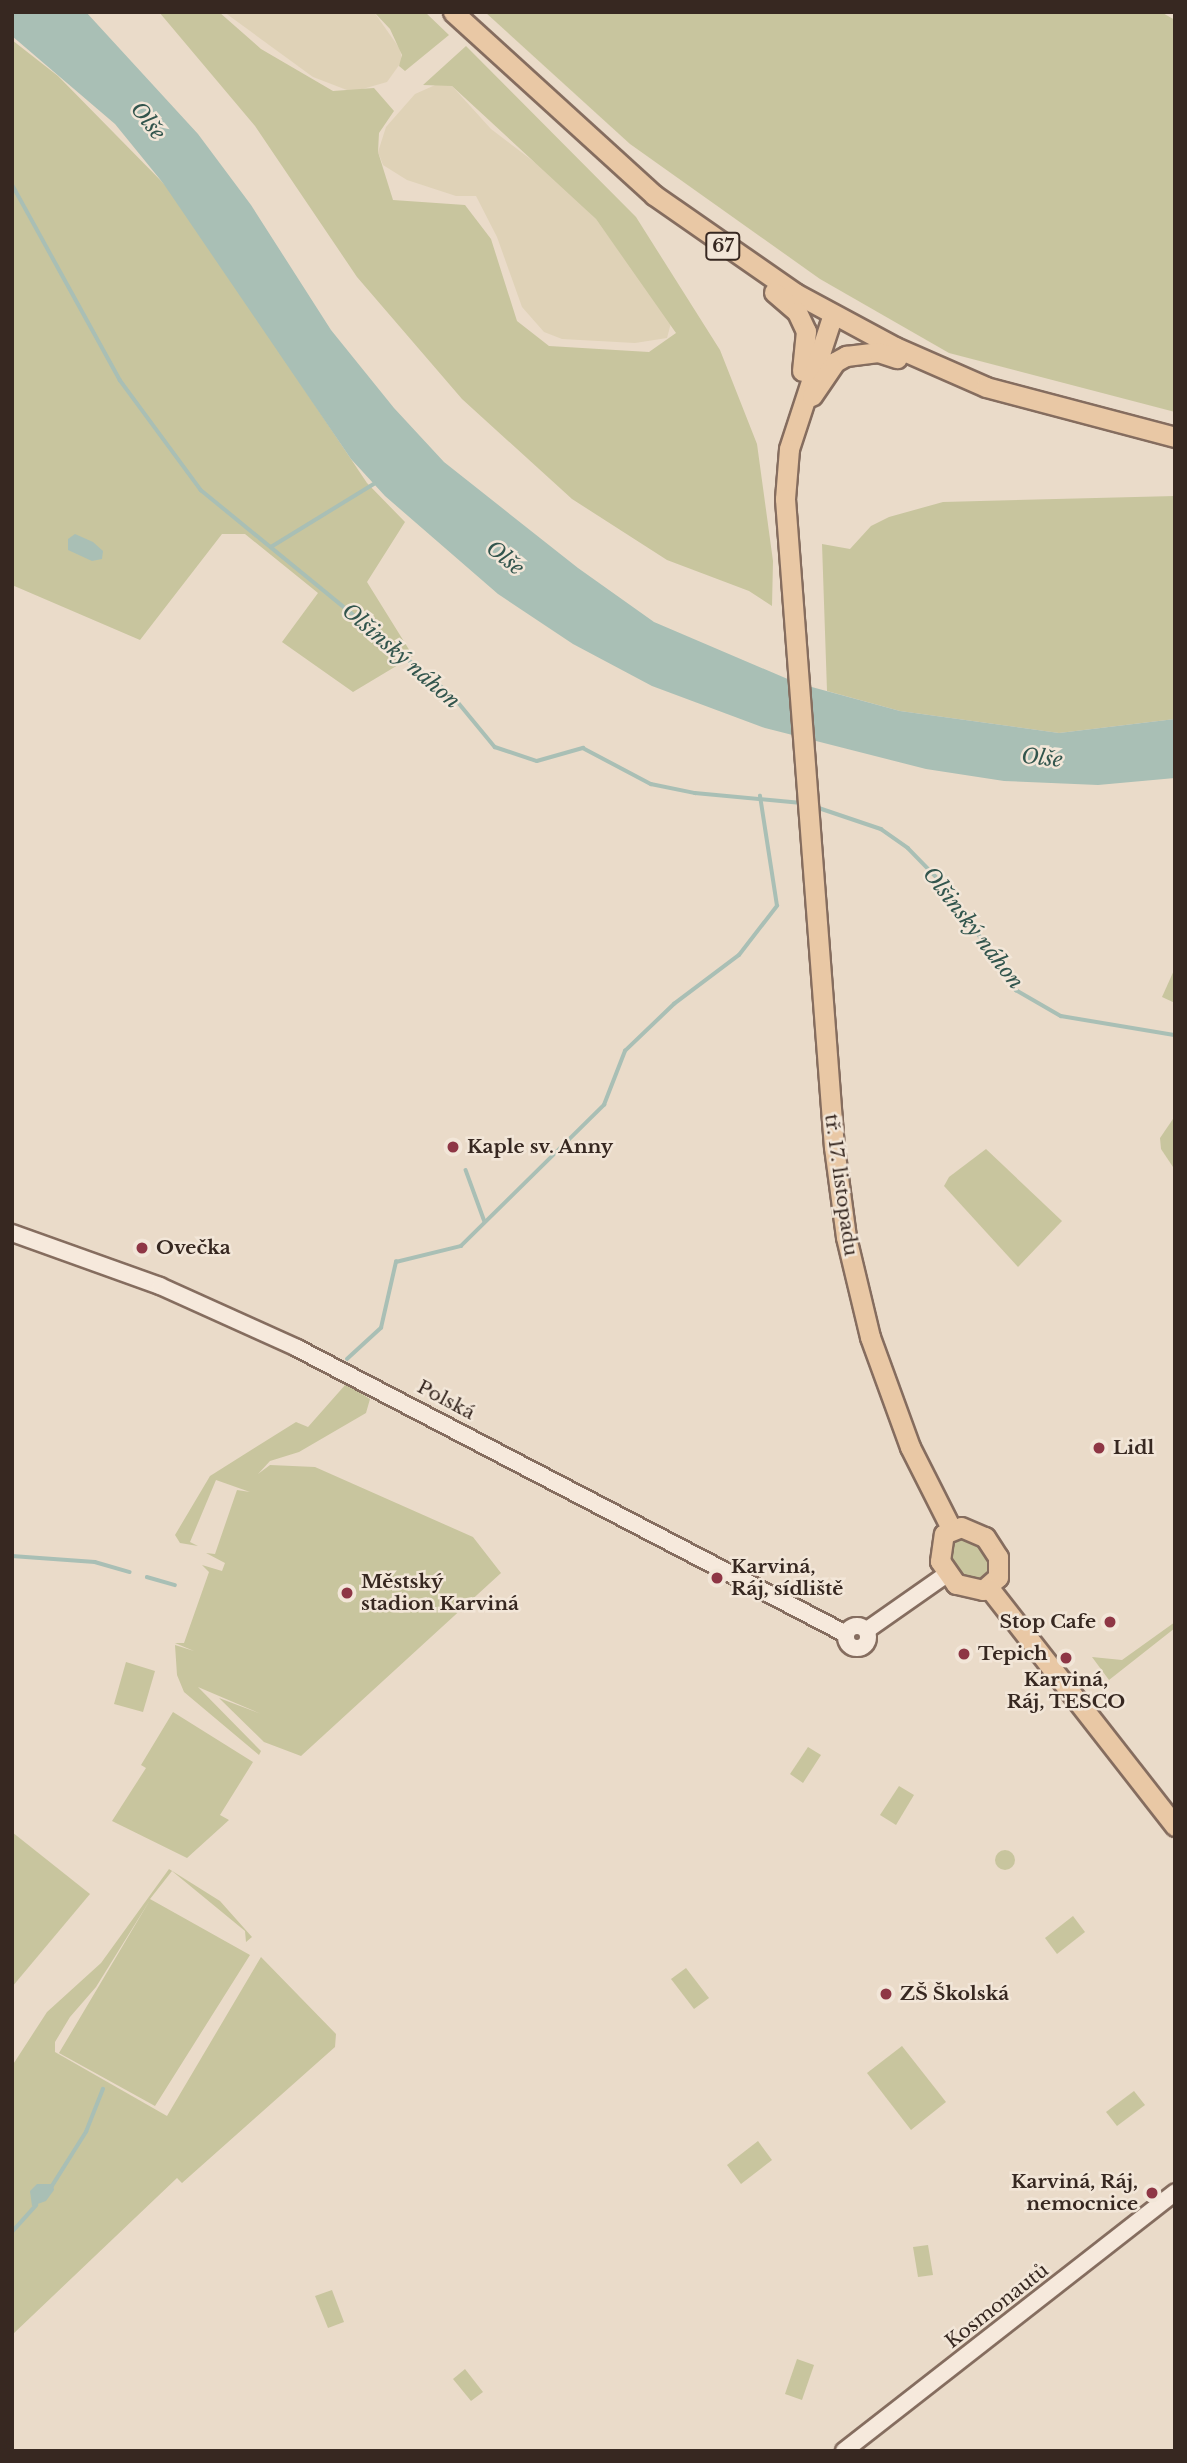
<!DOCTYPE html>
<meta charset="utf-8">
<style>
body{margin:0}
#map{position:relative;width:1187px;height:2463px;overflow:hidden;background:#eadbc9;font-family:"Libre Baskerville",serif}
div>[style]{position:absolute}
.farmland>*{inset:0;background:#dfd2b7}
.green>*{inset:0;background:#c8c59e}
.round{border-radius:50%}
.water>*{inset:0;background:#a9bfb5}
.stream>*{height:3.5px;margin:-1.75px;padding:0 1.75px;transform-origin:1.75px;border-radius:1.75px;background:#a9bfb5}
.roads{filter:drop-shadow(2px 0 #856d5f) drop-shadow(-2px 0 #856d5f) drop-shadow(0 2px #856d5f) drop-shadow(0 -2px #856d5f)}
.minor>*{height:16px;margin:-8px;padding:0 8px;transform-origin:8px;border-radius:8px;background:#f6e9dc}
.minor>.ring{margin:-8px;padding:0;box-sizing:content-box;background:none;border:16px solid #f6e9dc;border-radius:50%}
.major>*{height:19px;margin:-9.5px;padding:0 9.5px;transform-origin:9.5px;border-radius:9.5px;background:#e9c8a5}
.dots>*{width:19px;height:19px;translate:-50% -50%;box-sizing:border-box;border:4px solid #f2e6d8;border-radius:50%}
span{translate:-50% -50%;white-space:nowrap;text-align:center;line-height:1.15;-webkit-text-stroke:5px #f2e6d8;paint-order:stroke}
.shield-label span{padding:2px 5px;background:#f2e6d8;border:2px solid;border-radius:5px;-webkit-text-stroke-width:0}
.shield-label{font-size:18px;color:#372821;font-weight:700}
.poi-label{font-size:19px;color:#372821;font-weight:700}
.left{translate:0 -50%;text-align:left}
.right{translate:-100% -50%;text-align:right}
.street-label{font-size:19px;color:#372821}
.water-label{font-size:21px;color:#32554d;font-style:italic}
.frame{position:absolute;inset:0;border:14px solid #372821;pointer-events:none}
</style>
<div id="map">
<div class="farmland">
<i style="clip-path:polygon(224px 12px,374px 12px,400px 49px,402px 61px,387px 82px,352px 92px,313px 77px)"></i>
<i style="clip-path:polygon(442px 82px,452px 86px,491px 129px,554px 177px,596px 219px,671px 323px,667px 338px,635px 343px,562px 339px,544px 332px,522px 307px,497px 237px,476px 196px,456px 196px,407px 180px,383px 165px,378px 152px,386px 127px,415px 94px)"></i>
</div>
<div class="green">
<i style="clip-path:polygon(159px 12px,219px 12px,261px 49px,333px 91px,374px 88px,394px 111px,379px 133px,378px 152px,393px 200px,465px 205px,491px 239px,517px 321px,549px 346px,649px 352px,676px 333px,596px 219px,452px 86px,423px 85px,466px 46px,636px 217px,720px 350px,757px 444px,773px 561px,772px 606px,749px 591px,667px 560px,572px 499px,462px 399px,357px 277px,255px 126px)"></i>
<i style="clip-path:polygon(374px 12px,425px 12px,449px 35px,405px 71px,399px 66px,402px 55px,390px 29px)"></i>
<i style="clip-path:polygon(485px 12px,1161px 12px,1175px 20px,1175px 412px,949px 353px,820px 279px,630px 144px)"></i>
<i style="clip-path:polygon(12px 40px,58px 76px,172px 192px,367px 483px,405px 522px,367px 582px,413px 656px,353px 692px,282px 642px,318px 593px,245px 534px,222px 534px,140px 640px,12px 585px)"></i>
<i style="clip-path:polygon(1175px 496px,1175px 719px,1059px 733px,900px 711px,827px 691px,822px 544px,850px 549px,871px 526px,889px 517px,943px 502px)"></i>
<i style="clip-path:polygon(1175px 968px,1175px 1003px,1162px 997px)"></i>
<i style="clip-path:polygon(1175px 1116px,1175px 1170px,1161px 1149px,1160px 1138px)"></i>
<i style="clip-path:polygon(986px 1149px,1062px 1221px,1018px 1267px,944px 1186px,949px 1177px)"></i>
<i style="clip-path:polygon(346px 1384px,370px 1399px,366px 1413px,299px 1452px,270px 1461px,258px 1474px,270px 1465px,315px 1467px,473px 1537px,501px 1573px,301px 1756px,264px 1742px,219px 1698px,261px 1714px,198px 1687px,261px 1751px,259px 1755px,184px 1692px,177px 1675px,175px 1645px,194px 1651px,175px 1643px,184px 1643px,209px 1572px,202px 1565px,222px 1571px,225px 1563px,206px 1553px,215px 1554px,237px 1490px,250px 1492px,216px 1480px,190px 1542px,198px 1546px,180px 1543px,175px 1535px,210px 1476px,296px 1422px,308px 1427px)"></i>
<i style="clip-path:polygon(960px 1536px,984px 1546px,992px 1569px,984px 1581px,966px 1580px,949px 1559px,952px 1540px)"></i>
<i style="clip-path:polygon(1175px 1622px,1175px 1628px,1109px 1680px,1092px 1657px,1122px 1660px)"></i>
<i style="clip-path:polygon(126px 1662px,155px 1671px,143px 1712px,114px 1704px)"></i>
<i style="clip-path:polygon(173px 1712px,253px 1762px,220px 1815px,229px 1820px,187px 1858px,112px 1821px,146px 1768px,141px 1765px)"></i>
<i style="clip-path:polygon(808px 1747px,821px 1755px,803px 1783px,790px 1774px)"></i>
<i style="clip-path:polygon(899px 1786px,914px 1795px,896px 1825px,880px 1815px)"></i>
<i style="clip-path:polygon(12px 1832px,90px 1894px,12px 1987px)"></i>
<i class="round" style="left:995px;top:1850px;width:20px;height:20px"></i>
<i style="clip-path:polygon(169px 1869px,220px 1901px,252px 1937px,246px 1942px,245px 1931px,172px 1871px,150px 1899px,250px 1955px,155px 2106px,59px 2053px,150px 1900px,96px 1987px,70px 2017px,55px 2042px,55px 2052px,167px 2116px,261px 1957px,336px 2034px,335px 2047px,182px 2183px,177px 2178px,12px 2335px,12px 2066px,47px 2012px,101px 1963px)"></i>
<i style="clip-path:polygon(1073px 1916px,1085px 1932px,1057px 1954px,1045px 1938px)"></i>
<i style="clip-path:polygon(686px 1968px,709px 1998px,694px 2009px,671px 1979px)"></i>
<i style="clip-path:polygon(902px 2046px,946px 2102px,911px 2130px,867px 2073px)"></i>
<i style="clip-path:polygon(1134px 2091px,1145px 2105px,1117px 2126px,1106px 2112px)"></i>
<i style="clip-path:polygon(758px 2141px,772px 2160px,741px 2184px,727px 2165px)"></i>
<i style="clip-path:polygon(928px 2245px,933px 2275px,918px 2277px,913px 2247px)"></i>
<i style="clip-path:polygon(332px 2290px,344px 2322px,328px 2328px,315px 2296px)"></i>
<i style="clip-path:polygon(797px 2359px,814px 2365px,802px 2400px,785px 2394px)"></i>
<i style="clip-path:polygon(465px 2369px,483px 2392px,471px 2401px,453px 2379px)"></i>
</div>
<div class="water">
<i style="clip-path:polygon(12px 12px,86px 12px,198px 134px,251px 205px,331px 330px,394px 408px,444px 462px,578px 568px,654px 622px,797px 683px,900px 711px,1059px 733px,1175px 719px,1175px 778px,1098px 785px,1004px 781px,926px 769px,765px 728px,652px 686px,573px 644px,498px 594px,385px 496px,351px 459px,163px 183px,115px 124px,12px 36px)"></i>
<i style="clip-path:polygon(75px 534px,93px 542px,103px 551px,102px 559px,92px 561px,68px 550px,68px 539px)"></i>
<i style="clip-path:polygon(37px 2184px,53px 2184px,54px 2190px,46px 2201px,32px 2206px,30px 2191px)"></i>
</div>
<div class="stream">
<i style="left:12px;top:184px;width:224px;rotate:61.1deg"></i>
<i style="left:120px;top:380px;width:137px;rotate:53.6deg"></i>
<i style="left:201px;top:490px;width:325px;rotate:39.3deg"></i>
<i style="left:453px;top:696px;width:66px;rotate:50.5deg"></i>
<i style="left:495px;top:747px;width:44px;rotate:18.4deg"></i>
<i style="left:537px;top:761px;width:48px;rotate:-15.8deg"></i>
<i style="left:583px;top:748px;width:77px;rotate:27.9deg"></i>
<i style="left:651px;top:784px;width:45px;rotate:11.6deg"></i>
<i style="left:695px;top:793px;width:107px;rotate:5.3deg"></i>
<i style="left:271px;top:547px;width:121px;rotate:-31.5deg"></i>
<i style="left:816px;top:807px;width:69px;rotate:18.7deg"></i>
<i style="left:881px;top:829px;width:33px;rotate:35deg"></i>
<i style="left:908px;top:848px;width:57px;rotate:45.7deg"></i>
<i style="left:948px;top:889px;width:122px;rotate:56deg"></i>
<i style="left:1016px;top:990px;width:52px;rotate:30deg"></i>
<i style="left:1061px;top:1016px;width:116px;rotate:9.5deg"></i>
<i style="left:466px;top:1170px;width:55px;rotate:69.9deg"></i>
<i style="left:347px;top:1359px;width:46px;rotate:-42.4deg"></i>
<i style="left:381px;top:1328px;width:68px;rotate:-77.2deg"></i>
<i style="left:396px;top:1262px;width:67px;rotate:-13.8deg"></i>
<i style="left:461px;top:1246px;width:201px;rotate:-44.6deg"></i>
<i style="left:604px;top:1105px;width:58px;rotate:-68.7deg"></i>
<i style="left:625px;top:1051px;width:68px;rotate:-43.8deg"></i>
<i style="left:674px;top:1004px;width:81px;rotate:-37deg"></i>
<i style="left:739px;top:955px;width:62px;rotate:-52.2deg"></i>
<i style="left:777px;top:906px;width:111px;rotate:-98.8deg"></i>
<i style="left:12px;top:1556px;width:83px;rotate:4.1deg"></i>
<i style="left:95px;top:1562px;width:36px;rotate:16deg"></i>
<i style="left:147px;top:1577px;width:29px;rotate:16deg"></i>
<i style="left:52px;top:2186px;width:64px;rotate:-57.8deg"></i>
<i style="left:86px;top:2132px;width:46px;rotate:-68.4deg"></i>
<i style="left:12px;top:2232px;width:36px;rotate:-48deg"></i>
</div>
<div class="roads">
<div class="minor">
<i style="left:12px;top:1233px;width:157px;rotate:19.7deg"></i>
<i style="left:160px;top:1286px;width:150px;rotate:24.3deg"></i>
<i style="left:297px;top:1348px;width:619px;rotate:27.52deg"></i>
<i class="ring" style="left:846px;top:1626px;width:6px;height:6px"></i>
<i style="left:867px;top:1630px;width:98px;rotate:-35deg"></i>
<i style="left:844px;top:2451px;width:420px;rotate:-38deg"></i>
</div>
<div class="major">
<i style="left:453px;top:12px;width:272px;rotate:42.3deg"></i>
<i style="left:654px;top:195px;width:172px;rotate:34.8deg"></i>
<i style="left:795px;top:293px;width:114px;rotate:28.4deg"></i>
<i style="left:895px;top:347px;width:99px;rotate:23.7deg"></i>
<i style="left:986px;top:387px;width:196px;rotate:14.8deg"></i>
<i style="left:774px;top:292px;width:30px;rotate:41deg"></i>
<i style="left:797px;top:312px;width:21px;rotate:65deg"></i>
<i style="left:806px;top:331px;width:40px;rotate:95.7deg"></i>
<i style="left:833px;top:314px;width:142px;rotate:108.1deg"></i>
<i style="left:789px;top:449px;width:50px;rotate:94.6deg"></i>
<i style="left:785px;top:499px;width:650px;rotate:85.68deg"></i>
<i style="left:834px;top:1147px;width:91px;rotate:82.4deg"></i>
<i style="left:846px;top:1237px;width:103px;rotate:76.5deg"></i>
<i style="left:870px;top:1337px;width:117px;rotate:70deg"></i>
<i style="left:910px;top:1447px;width:91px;rotate:63.2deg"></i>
<i style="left:812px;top:396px;width:41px;rotate:-55.9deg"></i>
<i style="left:835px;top:362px;width:13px;rotate:-29deg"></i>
<i style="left:846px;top:356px;width:32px;rotate:-7deg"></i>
<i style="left:878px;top:352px;width:20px;rotate:18deg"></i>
<i style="left:961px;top:1527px;width:26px;rotate:23deg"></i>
<i style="left:985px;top:1537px;width:24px;rotate:57deg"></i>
<i style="left:998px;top:1557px;width:20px;rotate:90deg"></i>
<i style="left:998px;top:1577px;width:20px;rotate:139deg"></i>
<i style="left:983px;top:1590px;width:28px;rotate:-167deg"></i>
<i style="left:956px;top:1584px;width:28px;rotate:-125deg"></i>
<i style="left:940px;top:1561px;width:27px;rotate:-82deg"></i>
<i style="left:944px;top:1534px;width:18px;rotate:-22deg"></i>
<i style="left:989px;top:1588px;width:302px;rotate:52deg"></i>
</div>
</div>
<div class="dots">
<i style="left:453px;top:1147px;background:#8e3645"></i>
<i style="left:142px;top:1248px;background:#8e3645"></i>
<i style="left:1099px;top:1448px;background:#8e3645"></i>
<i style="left:717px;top:1578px;background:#8e3645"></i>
<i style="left:347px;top:1593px;background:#8e3645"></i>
<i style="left:1110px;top:1622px;background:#8e3645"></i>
<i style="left:964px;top:1654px;background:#8e3645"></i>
<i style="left:1066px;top:1658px;background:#8e3645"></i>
<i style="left:886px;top:1994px;background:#8e3645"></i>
<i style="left:1152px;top:2193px;background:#8e3645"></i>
</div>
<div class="shield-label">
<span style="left:723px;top:246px">67</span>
</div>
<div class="poi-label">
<span class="left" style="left:467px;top:1147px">Kaple sv. Anny</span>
<span class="left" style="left:156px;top:1248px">Ovečka</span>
<span class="left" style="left:1113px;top:1448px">Lidl</span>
<span class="left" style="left:731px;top:1578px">Karviná,<br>Ráj, sídliště</span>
<span class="left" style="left:361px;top:1593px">Městský<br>stadion Karviná</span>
<span class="right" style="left:1096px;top:1622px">Stop Cafe</span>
<span class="left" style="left:978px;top:1654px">Tepich</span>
<span style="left:1066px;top:1691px">Karviná,<br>Ráj, TESCO</span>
<span class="left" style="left:900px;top:1994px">ZŠ Školská</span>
<span class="right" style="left:1138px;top:2193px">Karviná, Ráj,<br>nemocnice</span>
</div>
<div class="street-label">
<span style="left:841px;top:1185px;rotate:82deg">tř. 17. listopadu</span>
<span style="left:446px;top:1400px;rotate:28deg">Polská</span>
<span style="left:997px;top:2306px;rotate:-38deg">Kosmonautů</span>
</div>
<div class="water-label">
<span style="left:148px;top:121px;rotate:52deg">Olše</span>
<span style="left:505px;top:558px;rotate:39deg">Olše</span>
<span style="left:401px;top:656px;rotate:41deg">Olšinský náhon</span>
<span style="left:1042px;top:758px;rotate:6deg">Olše</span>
<span style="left:973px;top:928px;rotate:52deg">Olšinský náhon</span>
</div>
<div class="frame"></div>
</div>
